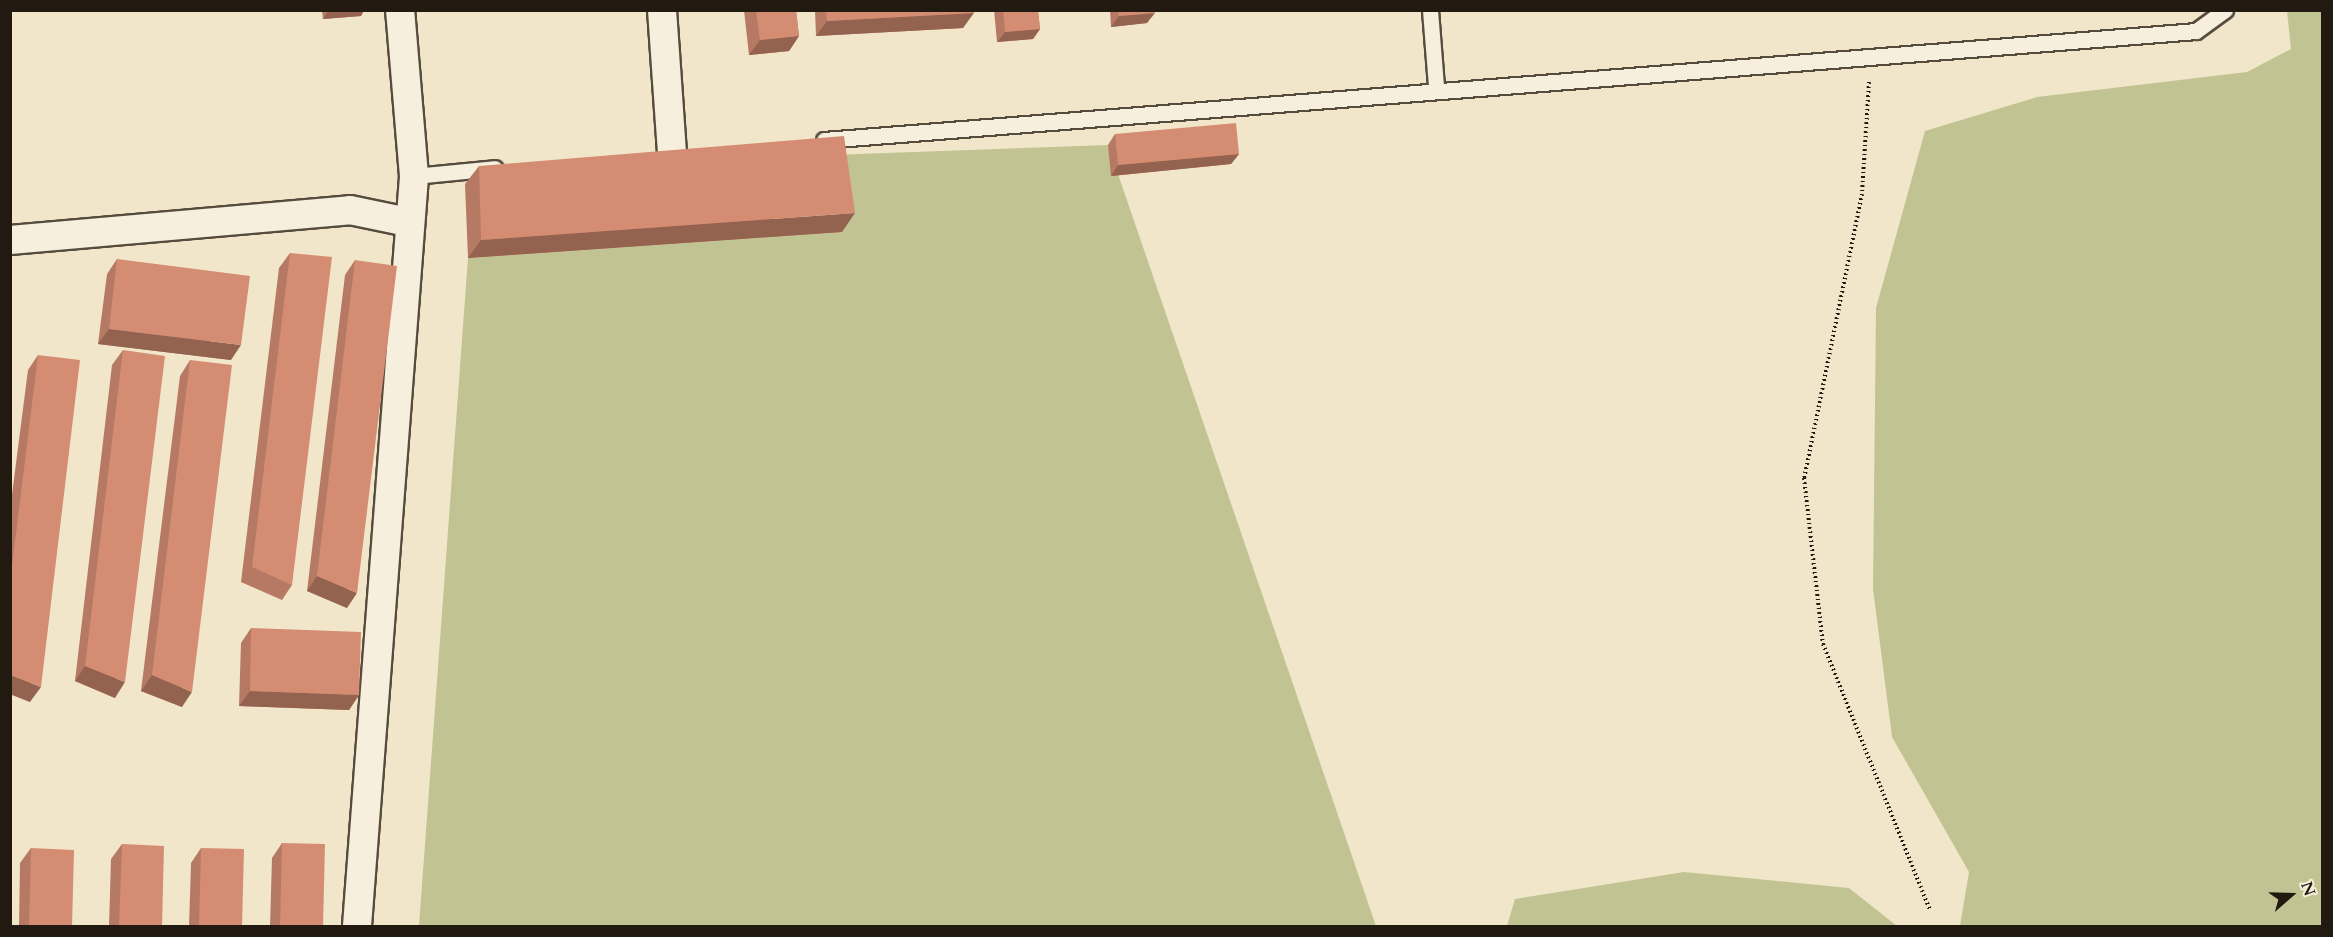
<!DOCTYPE html>
<style>
body{margin:0}
#map{position:relative;width:2333px;height:937px;overflow:hidden;background:#f2e6ca;font-family:Cardo,serif}
div>[style]{position:absolute}
.green>*{inset:0;background:#c2c392}
.path>*{height:4px;margin-top:-2px;transform-origin:0;background:repeating-linear-gradient(90deg,#221910 0 1.5px,transparent 0 4.5px)}
.roads{filter:drop-shadow(2px 0 #564c3e) drop-shadow(-2px 0 #564c3e) drop-shadow(0 2px #564c3e) drop-shadow(0 -2px #564c3e)}
.lane>*{height:15px;margin:-7.5px;padding:0 7.5px;transform-origin:7.5px;border-radius:7.5px;background:#f7efdd}
.street>*{height:28px;margin:-14px;padding:0 14px;transform-origin:14px;border-radius:14px;background:#f7efdd}
.wall>*{inset:0;background:#b67963}
.shaded-wall>*{inset:0;background:#946350}
.building>*{inset:0;background:#d48d73}
span{translate:-50% -50%;white-space:nowrap;text-align:center;line-height:1.15;-webkit-text-stroke:5px #f7efdd;paint-order:stroke}
.frame{position:absolute;inset:0;border:12px solid #221910;pointer-events:none}
.north{position:absolute;left:2261px;top:865px;width:60px;height:60px;-webkit-text-stroke:4px #f7efdd;paint-order:stroke;rotate:70deg;font-size:16px;font-weight:700;line-height:24px;text-align:center;color:#221910}
.north::after{content:'';display:block;margin:auto;width:21px;height:27px;background:#221910;clip-path:polygon(50% 0,100% 100%,50% 72%,0 100%)}
</style>
<div id="map">
<div class="green">
<i style="clip-path:polygon(2287px 11px,2322px 11px,2322px 926px,1960px 926px,1969px 872px,1892px 737px,1873px 589px,1876px 308px,1925px 131px,2037px 97px,2247px 72px,2291px 49px)"></i>
<i style="clip-path:polygon(1108px 145px,1376px 926px,419px 926px,468px 258px,842px 232px,831px 155px)"></i>
<i style="clip-path:polygon(1684px 872px,1849px 888px,1897px 926px,1507px 926px,1515px 899px)"></i>
</div>
<div class="path">
<i style="left:1869px;top:82px;width:112px;rotate:93.6deg"></i>
<i style="left:1862px;top:194px;width:290px;rotate:101.5deg"></i>
<i style="left:1804px;top:478px;width:167px;rotate:83.5deg"></i>
<i style="left:1823px;top:644px;width:287px;rotate:68.1deg"></i>
</div>
<div class="roads">
<div class="lane">
<i style="left:1430px;top:10px;width:77px;rotate:85.5deg"></i>
<i style="left:824px;top:140px;width:1376px;rotate:-4.54deg"></i>
<i style="left:2196px;top:31px;width:36px;rotate:-36deg"></i>
<i style="left:414px;top:176px;width:81px;rotate:-5.6deg"></i>
</div>
<div class="street">
<i style="left:662px;top:10px;width:143px;rotate:86deg"></i>
<i style="left:10px;top:240px;width:341px;rotate:-5deg"></i>
<i style="left:350px;top:210px;width:59px;rotate:11.7deg"></i>
<i style="left:357px;top:926px;width:752px;rotate:-85.65deg"></i>
<i style="left:414px;top:176px;width:167px;rotate:-94.8deg"></i>
</div>
</div>
<div class="wall">
<i style="clip-path:polygon(322px 10px,364px 10px,361px 16px,323px 19px)"></i>
<i style="clip-path:polygon(744px 10px,796px 10px,799px 36px,789px 51px,749px 55px)"></i>
<i style="clip-path:polygon(815px 10px,974px 10px,963px 28px,816px 36px)"></i>
<i style="clip-path:polygon(994px 10px,1038px 10px,1040px 29px,1033px 39px,997px 42px)"></i>
<i style="clip-path:polygon(1110px 10px,1154px 10px,1147px 23px,1111px 27px)"></i>
<i style="clip-path:polygon(1115px 134px,1239px 154px,1231px 164px,1111px 176px,1108px 145px)"></i>
<i style="clip-path:polygon(479px 166px,842px 232px,468px 258px,465px 184px)"></i>
<i style="clip-path:polygon(290px 253px,292px 585px,282px 600px,241px 582px,279px 268px)"></i>
<i style="clip-path:polygon(117px 259px,231px 360px,98px 344px,107px 274px)"></i>
<i style="clip-path:polygon(355px 260px,347px 608px,307px 591px,345px 275px)"></i>
<i style="clip-path:polygon(123px 350px,115px 698px,75px 681px,112px 365px)"></i>
<i style="clip-path:polygon(38px 355px,30px 702px,10px 694px,10px 510px,28px 370px)"></i>
<i style="clip-path:polygon(190px 360px,182px 707px,141px 691px,180px 376px)"></i>
<i style="clip-path:polygon(251px 628px,359px 695px,349px 710px,239px 706px,241px 643px)"></i>
<i style="clip-path:polygon(282px 843px,323px 927px,270px 927px,272px 858px)"></i>
<i style="clip-path:polygon(122px 844px,162px 927px,109px 927px,111px 859px)"></i>
<i style="clip-path:polygon(31px 848px,72px 927px,19px 927px,20px 863px)"></i>
<i style="clip-path:polygon(201px 848px,242px 927px,189px 927px,191px 863px)"></i>
</div>
<div class="shaded-wall">
<i style="clip-path:polygon(329px 10px,364px 10px,361px 16px,323px 19px)"></i>
<i style="clip-path:polygon(974px 13px,963px 28px,816px 36px,827px 21px)"></i>
<i style="clip-path:polygon(1155px 13px,1147px 23px,1111px 27px,1119px 16px)"></i>
<i style="clip-path:polygon(1040px 29px,1033px 39px,997px 42px,1005px 32px)"></i>
<i style="clip-path:polygon(799px 36px,789px 51px,749px 55px,760px 40px)"></i>
<i style="clip-path:polygon(1239px 154px,1231px 164px,1111px 176px,1118px 165px)"></i>
<i style="clip-path:polygon(855px 213px,842px 232px,468px 258px,481px 240px)"></i>
<i style="clip-path:polygon(109px 329px,241px 345px,231px 360px,98px 344px)"></i>
<i style="clip-path:polygon(317px 576px,357px 593px,347px 608px,307px 591px)"></i>
<i style="clip-path:polygon(85px 666px,125px 682px,115px 698px,75px 681px)"></i>
<i style="clip-path:polygon(10px 675px,41px 687px,30px 702px,10px 694px)"></i>
<i style="clip-path:polygon(152px 675px,192px 692px,182px 707px,141px 691px)"></i>
<i style="clip-path:polygon(250px 691px,359px 695px,349px 710px,239px 706px)"></i>
</div>
<div class="building">
<i style="clip-path:polygon(756px 10px,796px 10px,799px 36px,760px 40px)"></i>
<i style="clip-path:polygon(826px 10px,974px 10px,974px 13px,827px 21px)"></i>
<i style="clip-path:polygon(1003px 10px,1038px 10px,1040px 29px,1005px 32px)"></i>
<i style="clip-path:polygon(1118px 10px,1154px 10px,1155px 13px,1119px 16px)"></i>
<i style="clip-path:polygon(1236px 123px,1239px 154px,1118px 165px,1115px 134px)"></i>
<i style="clip-path:polygon(844px 136px,855px 213px,481px 240px,479px 166px)"></i>
<i style="clip-path:polygon(290px 253px,332px 257px,292px 585px,252px 567px)"></i>
<i style="clip-path:polygon(117px 259px,250px 276px,241px 345px,109px 329px)"></i>
<i style="clip-path:polygon(355px 260px,397px 266px,357px 593px,317px 576px)"></i>
<i style="clip-path:polygon(123px 350px,165px 356px,125px 682px,85px 666px)"></i>
<i style="clip-path:polygon(38px 355px,80px 360px,41px 687px,10px 675px,10px 582px)"></i>
<i style="clip-path:polygon(190px 360px,232px 365px,192px 692px,152px 675px)"></i>
<i style="clip-path:polygon(251px 628px,361px 632px,359px 695px,250px 691px)"></i>
<i style="clip-path:polygon(282px 843px,325px 844px,323px 927px,280px 927px)"></i>
<i style="clip-path:polygon(122px 844px,164px 846px,162px 927px,119px 927px)"></i>
<i style="clip-path:polygon(31px 848px,74px 850px,72px 927px,29px 927px)"></i>
<i style="clip-path:polygon(201px 848px,244px 849px,242px 927px,199px 927px)"></i>
</div>
<div class="frame"></div>
<div class="north">N</div>
</div>
